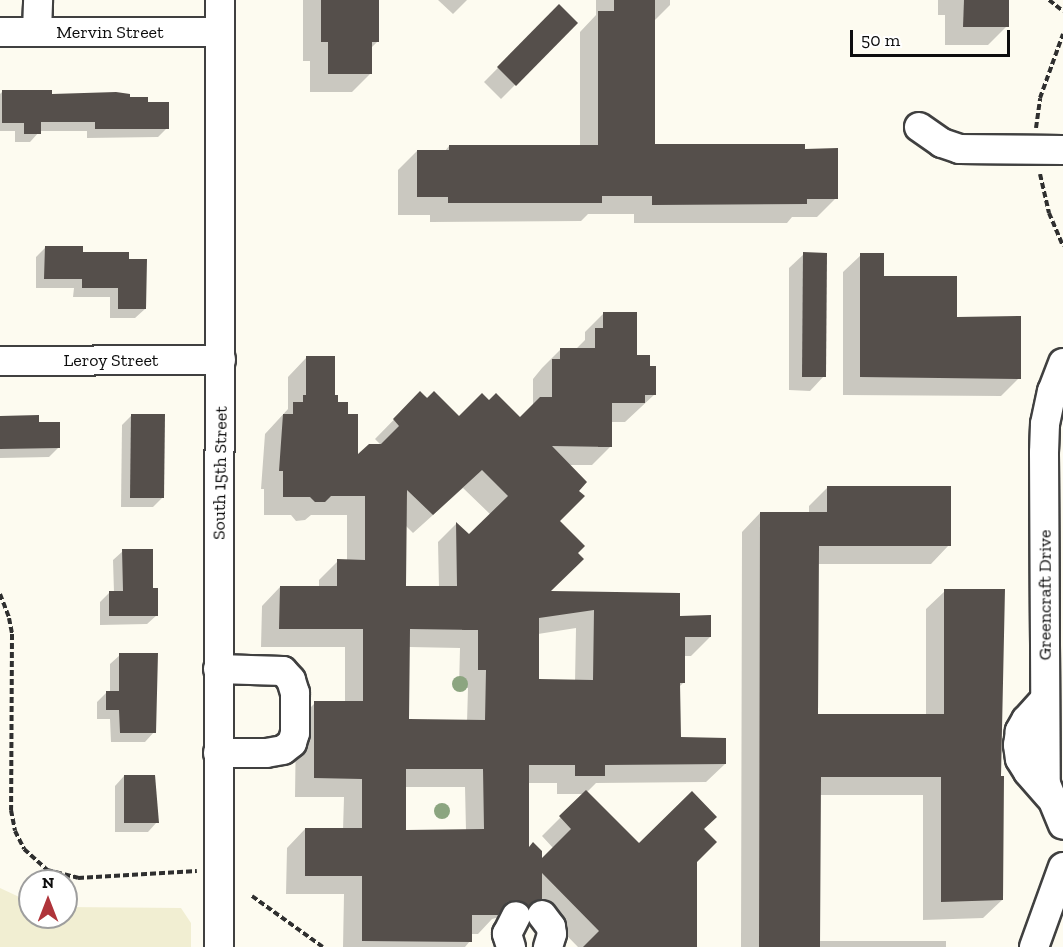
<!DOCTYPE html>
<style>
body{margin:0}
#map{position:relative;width:1063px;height:947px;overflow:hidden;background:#fdfbf0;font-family:"Zilla Slab",serif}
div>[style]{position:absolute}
.farmland>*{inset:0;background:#f1eed2}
.shadow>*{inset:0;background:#0003}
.building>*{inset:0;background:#554f4b}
.path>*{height:4px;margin-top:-2px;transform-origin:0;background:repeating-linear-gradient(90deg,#2f2f2f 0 6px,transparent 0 9px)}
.roads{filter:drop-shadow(2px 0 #404040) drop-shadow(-2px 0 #404040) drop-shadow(0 2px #404040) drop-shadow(0 -2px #404040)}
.minor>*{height:28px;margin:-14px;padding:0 14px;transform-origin:14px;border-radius:14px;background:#fff}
.trees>*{width:16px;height:16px;margin:-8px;border-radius:50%;background:#8ca580}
span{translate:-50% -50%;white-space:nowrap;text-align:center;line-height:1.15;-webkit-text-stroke:6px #fff;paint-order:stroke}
.street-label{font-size:18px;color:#0d0d0d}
.north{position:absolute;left:18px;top:869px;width:60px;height:60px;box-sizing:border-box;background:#fff;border:2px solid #9e9e9e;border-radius:50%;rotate:0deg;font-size:16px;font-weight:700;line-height:24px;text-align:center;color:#0d0d0d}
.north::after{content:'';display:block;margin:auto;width:21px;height:27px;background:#af343a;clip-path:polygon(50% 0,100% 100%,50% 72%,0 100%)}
.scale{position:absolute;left:850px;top:30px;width:160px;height:27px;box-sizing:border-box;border:3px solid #0d0d0d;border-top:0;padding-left:8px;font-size:18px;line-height:21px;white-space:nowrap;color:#0d0d0d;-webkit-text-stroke:4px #fff;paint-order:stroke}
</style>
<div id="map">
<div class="farmland">
<i style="clip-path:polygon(0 888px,30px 902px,30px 917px,66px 917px,66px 907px,181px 908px,191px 923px,191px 947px,0 947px)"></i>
</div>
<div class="shadow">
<i style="clip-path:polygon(303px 0,378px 0,378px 41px,371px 48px,371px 73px,352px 92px,310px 92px,310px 61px,303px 61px)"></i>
<i style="clip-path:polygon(438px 0,467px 0,453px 14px)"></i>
<i style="clip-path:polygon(596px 0,670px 0,670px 5px,653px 22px,653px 146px,803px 150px,836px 198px,817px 217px,792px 217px,787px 223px,634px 223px,634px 214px,588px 214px,581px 221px,430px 222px,430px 215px,398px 215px,398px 170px,417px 151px,445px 151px,449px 146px,580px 146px,580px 32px,596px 15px)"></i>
<i style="clip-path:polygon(938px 0,1007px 0,1007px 26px,988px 45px,945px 45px,945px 15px,938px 15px)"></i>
<i style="clip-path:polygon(559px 6px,576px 23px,501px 99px,484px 82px)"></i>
<i style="clip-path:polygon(2px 92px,128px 99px,147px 103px,167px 128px,158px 137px,87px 138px,87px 131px,40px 131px,30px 142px,15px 142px,15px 131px,0 131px,0 94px)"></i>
<i style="clip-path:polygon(45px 248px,128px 261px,145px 309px,135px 318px,110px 318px,110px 297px,73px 297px,74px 288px,36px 288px,36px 257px)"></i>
<i style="clip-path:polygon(804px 254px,824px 376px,810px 391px,789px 390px,789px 268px)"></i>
<i style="clip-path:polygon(861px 255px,883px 277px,956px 318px,1019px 378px,1001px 396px,843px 395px,843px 272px)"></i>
<i style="clip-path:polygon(evenodd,604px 313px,635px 357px,655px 394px,625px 422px,611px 422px,611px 446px,592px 465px,568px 465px,577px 491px,558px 521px,547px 593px,679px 617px,710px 637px,691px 656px,683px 656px,684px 682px,679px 687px,679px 739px,725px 764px,706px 782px,596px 783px,586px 793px,639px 845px,702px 829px,695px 862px,696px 947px,578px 947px,535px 903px,521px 917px,509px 924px,496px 918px,492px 919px,478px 934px,470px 934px,470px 941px,465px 947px,343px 947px,344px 894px,286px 894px,287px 848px,305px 829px,343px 830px,344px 797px,295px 797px,296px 722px,315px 703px,345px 703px,345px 647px,261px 647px,262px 606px,280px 587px,319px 587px,319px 580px,338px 561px,347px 561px,347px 515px,311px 515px,305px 520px,296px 521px,291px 515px,264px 515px,264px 489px,261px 489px,265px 434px,288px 409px,288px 377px,306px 358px,347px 415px,356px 458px,381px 445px,375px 439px,420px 393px,459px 418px,489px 402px,520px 419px,533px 406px,533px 379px,542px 368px,561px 349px,576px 349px,585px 340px,585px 332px,604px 313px,463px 488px,491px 515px,469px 537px,456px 524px,438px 542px,439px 588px,404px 588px,405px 525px,413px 533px,463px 488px,604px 313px,576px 628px,575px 682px,538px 681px,538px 634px,576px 628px,604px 313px,409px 647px,460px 648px,459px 688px,468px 688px,467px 722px,408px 721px,409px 647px,604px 313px,528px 783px,557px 783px,557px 794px,584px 794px,542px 836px,554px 849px,540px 862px,528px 850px,528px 783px,604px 313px,405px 787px,465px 787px,466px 831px,405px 831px,405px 787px)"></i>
<i style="clip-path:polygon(131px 416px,162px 498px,153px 507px,121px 507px,122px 425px)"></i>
<i style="clip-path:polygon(0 417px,38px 423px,58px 448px,49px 457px,0 458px)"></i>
<i style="clip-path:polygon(827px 488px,949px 545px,931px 564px,817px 564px,817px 715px,926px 715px,926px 609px,945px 591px,999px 777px,1002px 900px,983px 918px,923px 920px,923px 795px,819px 795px,819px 941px,946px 941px,946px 947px,741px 947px,742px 532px,760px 513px,809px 513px,809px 506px)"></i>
<i style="clip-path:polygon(123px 551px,152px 590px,157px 615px,147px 624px,100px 625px,100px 602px,109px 593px,114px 593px,113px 560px)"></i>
<i style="clip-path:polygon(120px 655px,154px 732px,145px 742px,111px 742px,110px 719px,97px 719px,97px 702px,106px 693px,110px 692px,110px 664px)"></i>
<i style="clip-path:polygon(124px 776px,157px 822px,148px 832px,115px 832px,115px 786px)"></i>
</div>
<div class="building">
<i style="clip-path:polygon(321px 0,379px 0,379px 42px,372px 42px,372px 74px,328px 74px,328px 42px,321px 42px)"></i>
<i style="clip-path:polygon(614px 0,655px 0,655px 144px,805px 144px,805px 149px,838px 148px,838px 199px,807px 199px,807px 204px,652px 205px,652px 196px,602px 196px,602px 203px,448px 203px,448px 197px,417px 197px,417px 150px,449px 150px,449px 145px,598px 145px,598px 11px,614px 11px)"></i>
<i style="clip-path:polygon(964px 0,1009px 0,1009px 27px,963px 27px)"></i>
<i style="clip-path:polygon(559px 4px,578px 23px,516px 86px,497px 67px)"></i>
<i style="clip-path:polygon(2px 90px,52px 90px,52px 94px,116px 92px,130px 94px,130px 97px,148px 97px,148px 102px,169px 102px,169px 129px,95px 129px,95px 122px,41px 122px,41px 134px,24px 134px,24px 123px,2px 123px)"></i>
<i style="clip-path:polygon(45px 246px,83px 246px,83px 252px,129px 252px,129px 259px,147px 259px,146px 309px,118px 309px,118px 288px,82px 288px,82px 279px,44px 279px)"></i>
<i style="clip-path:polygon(803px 252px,827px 253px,826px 377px,802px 377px)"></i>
<i style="clip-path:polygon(860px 253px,884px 253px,884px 276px,957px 276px,957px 317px,1021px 316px,1021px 379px,860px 377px)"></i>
<i style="clip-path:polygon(evenodd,603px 312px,637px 312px,637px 355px,650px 355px,650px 366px,656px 366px,656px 395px,645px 395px,645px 403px,612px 403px,612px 447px,552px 446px,587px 482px,579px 491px,585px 496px,560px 521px,585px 546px,578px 553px,584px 559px,551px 591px,680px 593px,680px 616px,711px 615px,711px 637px,685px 637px,685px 683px,680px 683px,681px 737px,726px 738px,726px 764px,605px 765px,605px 776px,575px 776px,575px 765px,529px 765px,529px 847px,533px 842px,542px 851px,542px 858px,571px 829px,559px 816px,586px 790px,639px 843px,692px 791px,717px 817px,704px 829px,717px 842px,697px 862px,697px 947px,583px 947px,599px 931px,542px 873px,542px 899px,529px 906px,516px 900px,507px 902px,498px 915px,472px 915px,472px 942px,362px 941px,362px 876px,305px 876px,305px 828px,362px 828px,362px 779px,314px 778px,314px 701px,363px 701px,363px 629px,279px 629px,280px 586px,337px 586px,337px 559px,365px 560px,365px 496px,331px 496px,325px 502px,315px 502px,310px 497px,283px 497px,283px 471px,279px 471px,283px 414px,293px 414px,293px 402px,303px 402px,303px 395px,306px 395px,306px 356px,335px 356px,335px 395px,338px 395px,338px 402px,348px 402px,348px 414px,358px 414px,358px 454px,369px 444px,381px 444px,399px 426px,393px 419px,420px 391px,427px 398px,434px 391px,459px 416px,482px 393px,489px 400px,496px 393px,520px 417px,540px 397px,552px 397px,552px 359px,560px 359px,560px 348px,595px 348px,595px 328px,603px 328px,603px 312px,482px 470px,508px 496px,469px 534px,456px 522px,457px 586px,406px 586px,407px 490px,433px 515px,482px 470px,603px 312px,594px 610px,593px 680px,539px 679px,539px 618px,594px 610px,603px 312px,410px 629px,478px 630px,478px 670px,486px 670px,485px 720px,409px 719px,410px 629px,603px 312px,406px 769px,483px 769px,484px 829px,406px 830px,406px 769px)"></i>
<i style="clip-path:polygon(131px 414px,165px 414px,164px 498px,130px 498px)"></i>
<i style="clip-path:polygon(39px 415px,39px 422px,60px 422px,60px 448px,0 449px,0 416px)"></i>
<i style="clip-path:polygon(827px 486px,951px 486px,951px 546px,819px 546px,818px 714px,944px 714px,944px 589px,1005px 589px,1001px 776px,1004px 776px,1003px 900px,941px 902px,941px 777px,821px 777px,820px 947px,759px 947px,760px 512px,827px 512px)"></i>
<i style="clip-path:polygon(122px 549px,153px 549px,153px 588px,158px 588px,158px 616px,109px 616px,109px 591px,123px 591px)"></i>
<i style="clip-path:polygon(119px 653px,158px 653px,156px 733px,120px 733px,119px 710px,106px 710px,106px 691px,119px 691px)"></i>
<i style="clip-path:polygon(124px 775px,155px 775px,159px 823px,124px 823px)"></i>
</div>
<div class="path">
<i style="left:1049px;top:0;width:18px;rotate:38deg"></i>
<i style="left:1036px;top:128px;width:30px;rotate:-82deg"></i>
<i style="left:1040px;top:98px;width:68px;rotate:-70.2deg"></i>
<i style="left:1040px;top:174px;width:40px;rotate:77deg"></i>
<i style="left:1049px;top:213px;width:36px;rotate:67deg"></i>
<i style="left:0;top:594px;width:26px;rotate:69deg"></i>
<i style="left:9px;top:618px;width:16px;rotate:79deg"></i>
<i style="left:12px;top:634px;width:176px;rotate:90.3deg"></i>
<i style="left:11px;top:810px;width:21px;rotate:79deg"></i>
<i style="left:15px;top:831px;width:20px;rotate:63deg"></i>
<i style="left:24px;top:849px;width:31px;rotate:42deg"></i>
<i style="left:47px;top:870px;width:32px;rotate:14deg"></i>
<i style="left:78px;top:878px;width:119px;rotate:-3.4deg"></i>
<i style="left:252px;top:896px;width:87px;rotate:35.7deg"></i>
</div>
<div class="roads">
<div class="minor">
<i style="left:0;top:32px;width:220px"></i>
<i style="left:37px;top:32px;width:32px;rotate:-88deg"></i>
<i style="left:919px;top:127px;width:28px;rotate:35deg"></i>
<i style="left:942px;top:143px;width:18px;rotate:19deg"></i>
<i style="left:959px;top:149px;width:104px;rotate:0.6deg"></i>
<i style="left:0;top:361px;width:221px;rotate:-0.3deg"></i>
<i style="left:1063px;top:363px;width:30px;rotate:111deg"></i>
<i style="left:1052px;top:391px;width:34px;rotate:102deg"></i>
<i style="left:1045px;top:424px;width:29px;rotate:92deg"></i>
<i style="left:1044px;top:453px;width:331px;rotate:89.7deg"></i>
<i style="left:1046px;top:784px;width:44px;rotate:67.5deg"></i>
<i style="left:218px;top:669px;width:65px;rotate:1.8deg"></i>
<i style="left:283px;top:671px;width:12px;rotate:48deg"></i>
<i style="left:291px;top:680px;width:14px;rotate:73deg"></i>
<i style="left:295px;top:693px;width:40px;rotate:90deg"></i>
<i style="left:295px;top:733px;width:10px;rotate:107deg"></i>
<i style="left:292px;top:743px;width:11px;rotate:142deg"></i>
<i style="left:283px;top:750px;width:17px;rotate:170deg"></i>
<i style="left:266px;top:753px;width:48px;rotate:180deg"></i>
<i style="left:1045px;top:699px;width:28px;rotate:132deg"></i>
<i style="left:1026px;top:720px;width:13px;rotate:119deg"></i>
<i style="left:1020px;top:731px;width:14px;rotate:98deg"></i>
<i style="left:1018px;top:745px;width:14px;rotate:82deg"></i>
<i style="left:1020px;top:759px;width:15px;rotate:58deg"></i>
<i style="left:1028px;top:772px;width:33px;rotate:49deg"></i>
<i style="left:542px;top:915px;width:15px;rotate:53deg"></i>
<i style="left:551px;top:927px;width:7px;rotate:82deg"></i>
<i style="left:552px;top:934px;width:14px;rotate:107deg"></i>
<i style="left:219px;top:947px;width:947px;rotate:-89.94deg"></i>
<i style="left:511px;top:947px;width:14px;rotate:-107deg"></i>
<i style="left:507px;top:934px;width:20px;rotate:-63deg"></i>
<i style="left:1034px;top:947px;width:85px;rotate:-70.1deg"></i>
</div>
</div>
<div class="trees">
<i style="left:460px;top:684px"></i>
<i style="left:442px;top:811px"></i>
</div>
<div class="street-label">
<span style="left:110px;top:32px">Mervin Street</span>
<span style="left:111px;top:360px">Leroy Street</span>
<span style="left:220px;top:473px;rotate:-89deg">South 15th Street</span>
<span style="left:1045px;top:595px;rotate:-90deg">Greencraft Drive</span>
</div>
<div class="north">N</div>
<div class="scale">50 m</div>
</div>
